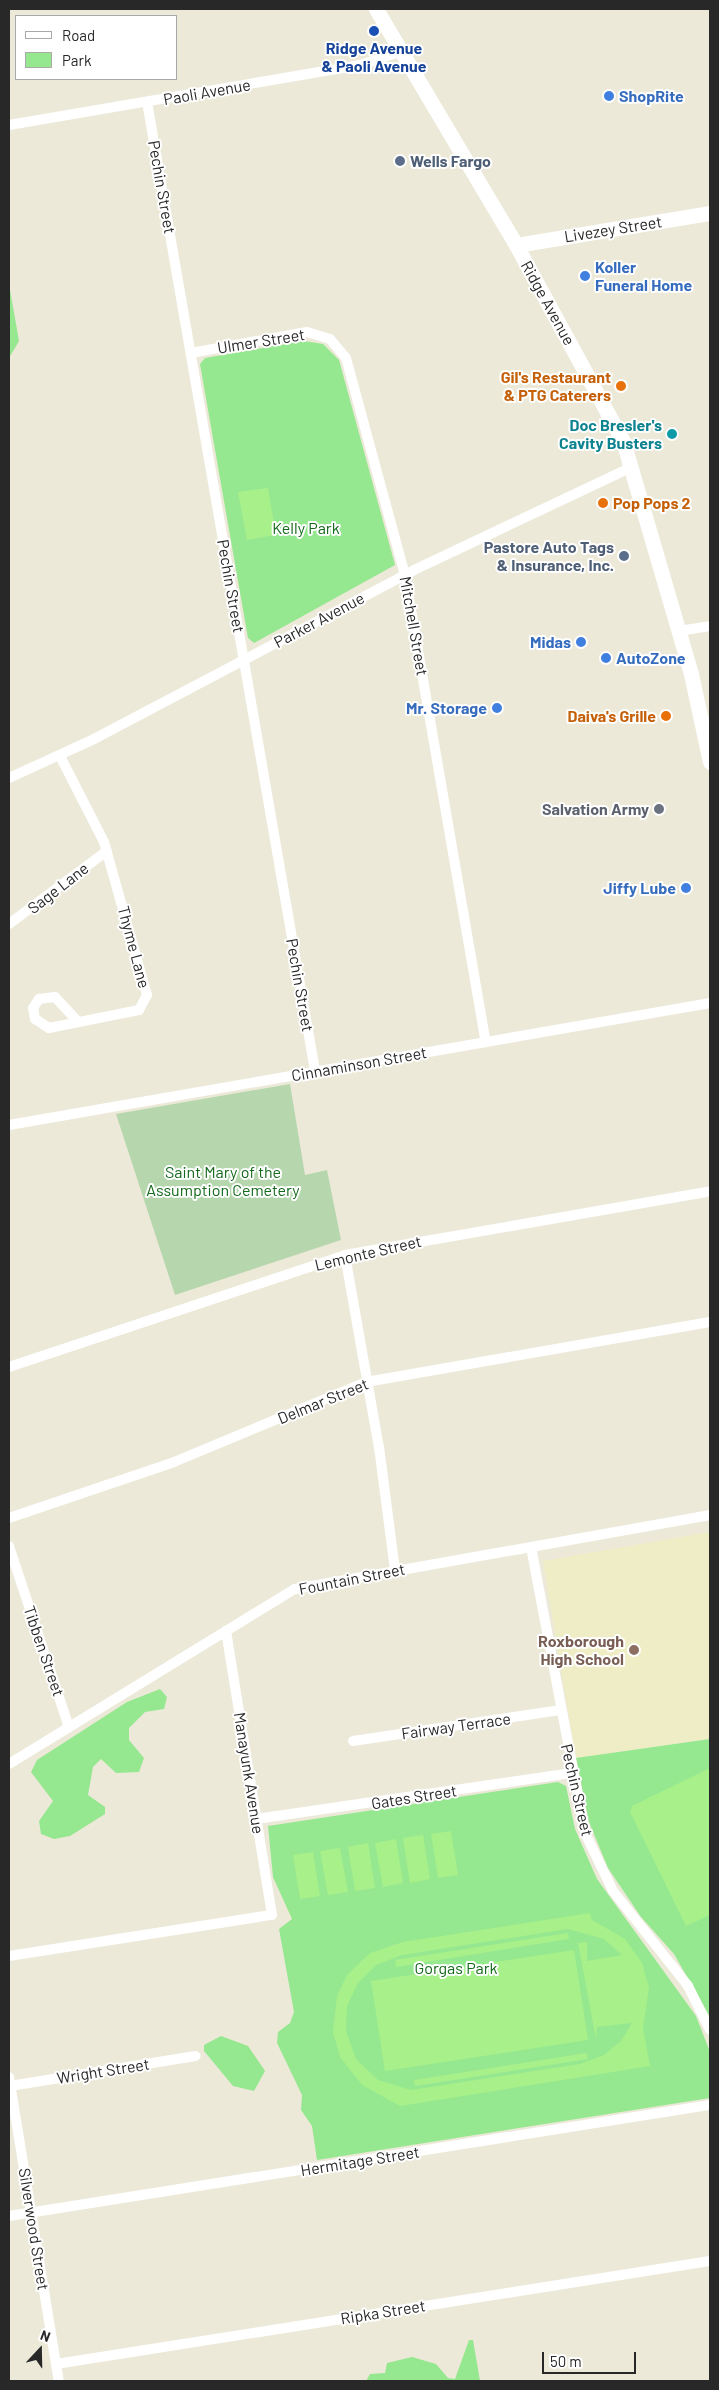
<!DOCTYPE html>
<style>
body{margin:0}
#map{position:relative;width:719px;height:2390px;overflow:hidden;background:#ece9d8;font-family:Barlow,sans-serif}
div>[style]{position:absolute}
.education>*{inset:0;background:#efedc5}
.green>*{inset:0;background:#95e790}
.cemetery>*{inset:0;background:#b6d7ae}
.pitch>*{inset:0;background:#a8f08a}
.street>*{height:10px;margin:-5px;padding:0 5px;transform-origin:5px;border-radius:5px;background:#fff}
.secondary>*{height:15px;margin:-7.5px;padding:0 7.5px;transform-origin:7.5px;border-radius:7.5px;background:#fff}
.dots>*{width:14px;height:14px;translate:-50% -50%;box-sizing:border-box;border:2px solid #fff;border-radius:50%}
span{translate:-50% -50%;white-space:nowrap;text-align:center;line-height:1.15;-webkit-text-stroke:4px #fff;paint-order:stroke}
.transit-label{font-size:16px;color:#164399;font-weight:700}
.street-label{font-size:16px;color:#282828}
.shop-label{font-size:16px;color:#366cbe;font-weight:700}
.left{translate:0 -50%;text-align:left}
.right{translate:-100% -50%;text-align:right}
.service-label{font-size:16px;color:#4e5e75;font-weight:700}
.food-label{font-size:16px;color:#c56008;font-weight:700}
.culture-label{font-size:16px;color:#0d838f;font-weight:700}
.park-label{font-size:16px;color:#14691a}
.worship-label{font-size:16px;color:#5b616d;font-weight:700}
.education-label{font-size:16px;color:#785e54;font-weight:700}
.frame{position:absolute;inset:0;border:10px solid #282828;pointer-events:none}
.legend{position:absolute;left:15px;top:15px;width:162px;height:65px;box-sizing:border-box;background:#fff;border:1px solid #a9a9a9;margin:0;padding:6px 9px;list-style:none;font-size:15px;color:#282828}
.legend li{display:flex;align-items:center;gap:10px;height:25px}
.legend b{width:25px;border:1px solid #a9a9a9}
.north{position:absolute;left:15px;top:2325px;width:50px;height:50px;-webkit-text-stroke:4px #fff;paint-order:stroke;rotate:21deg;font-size:14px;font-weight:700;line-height:20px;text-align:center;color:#282828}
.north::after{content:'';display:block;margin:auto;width:18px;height:22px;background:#282828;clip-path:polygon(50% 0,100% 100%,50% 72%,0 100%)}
.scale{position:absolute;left:542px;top:2352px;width:94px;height:22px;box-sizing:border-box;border:2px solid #282828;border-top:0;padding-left:6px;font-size:15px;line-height:18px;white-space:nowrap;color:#282828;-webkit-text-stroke:4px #fff;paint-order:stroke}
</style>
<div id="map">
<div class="education">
<i style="clip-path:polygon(710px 1532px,710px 1739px,576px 1758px,543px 1561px)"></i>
</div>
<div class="green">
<i style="clip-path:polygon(9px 284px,19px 341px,9px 358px)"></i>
<i style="clip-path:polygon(304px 341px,323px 344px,339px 360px,395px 565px,254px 643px,248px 638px,200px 364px,205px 358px)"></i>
<i style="clip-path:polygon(160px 1689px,167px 1697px,164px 1709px,145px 1712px,129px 1728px,129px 1740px,144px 1758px,139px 1772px,116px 1773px,101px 1759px,93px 1767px,88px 1795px,105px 1807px,105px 1814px,70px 1836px,54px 1839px,41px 1834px,39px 1821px,53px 1801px,31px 1772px,37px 1760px,127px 1702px)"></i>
<i style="clip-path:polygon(710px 1739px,710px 2017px,674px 1954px,641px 1917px,608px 1868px,589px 1822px,576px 1758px)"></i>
<i style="clip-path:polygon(558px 1782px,566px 1786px,575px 1829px,597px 1879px,696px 2016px,710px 2052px,710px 2098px,317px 2160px,312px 2126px,301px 2110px,302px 2095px,277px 2043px,278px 2032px,290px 2023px,294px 2012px,279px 1929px,292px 1919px,273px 1877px,268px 1826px)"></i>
<i style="clip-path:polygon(221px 2036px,248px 2046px,265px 2071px,254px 2091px,233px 2086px,204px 2051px,204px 2045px)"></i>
<i style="clip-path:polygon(469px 2340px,473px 2340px,480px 2381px,366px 2381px,370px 2374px,385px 2373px,387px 2363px,412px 2357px,436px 2364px,448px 2378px,455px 2379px)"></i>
</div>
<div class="cemetery">
<i style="clip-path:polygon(290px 1084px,305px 1175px,327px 1170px,341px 1240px,175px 1295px,116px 1114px)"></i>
</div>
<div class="pitch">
<i style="clip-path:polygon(268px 488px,276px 535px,247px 540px,238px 492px)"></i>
<i style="clip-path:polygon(710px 1768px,710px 1915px,686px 1926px,630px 1812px,632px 1806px)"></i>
<i style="clip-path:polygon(451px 1831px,458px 1875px,438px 1878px,431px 1834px)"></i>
<i style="clip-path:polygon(423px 1835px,430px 1879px,410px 1883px,403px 1838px)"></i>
<i style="clip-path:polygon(396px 1839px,403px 1883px,383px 1887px,375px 1843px)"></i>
<i style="clip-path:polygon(368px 1843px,375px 1888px,355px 1891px,348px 1847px)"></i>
<i style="clip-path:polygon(340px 1848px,348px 1892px,328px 1895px,320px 1851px)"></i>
<i style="clip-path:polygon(313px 1852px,320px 1896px,300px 1899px,293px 1855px)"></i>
<i style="clip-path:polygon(evenodd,590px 1913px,592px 1920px,625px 1939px,642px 1963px,649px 1988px,643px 2028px,650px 2066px,400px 2106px,362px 2085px,340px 2057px,333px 2032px,337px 1996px,347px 1975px,370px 1953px,403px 1942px,590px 1913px,568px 1929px,604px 1939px,622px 1955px,587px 1961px,587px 1942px,578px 1943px,596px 2039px,597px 2027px,632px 2023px,621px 2041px,604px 2055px,580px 2064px,411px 2090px,378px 2080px,356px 2059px,346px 2031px,347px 2006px,358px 1983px,376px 1965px,402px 1955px,568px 1929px)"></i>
<i style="clip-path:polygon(568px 1933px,569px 1939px,396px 1967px,395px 1960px)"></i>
<i style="clip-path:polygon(574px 1950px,588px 2040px,385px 2071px,371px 1981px)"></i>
<i style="clip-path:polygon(587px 2053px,588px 2059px,415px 2086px,414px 2080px)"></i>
</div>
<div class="street">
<i style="left:147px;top:102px;width:983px;rotate:80.16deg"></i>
<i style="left:9px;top:125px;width:356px;rotate:-9.7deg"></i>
<i style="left:360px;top:65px;width:45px;rotate:-18deg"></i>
<i style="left:191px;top:353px;width:118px;rotate:-10.3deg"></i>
<i style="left:307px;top:332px;width:24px;rotate:17deg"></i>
<i style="left:330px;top:339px;width:25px;rotate:50deg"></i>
<i style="left:346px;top:358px;width:225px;rotate:74.8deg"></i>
<i style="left:405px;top:575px;width:474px;rotate:80.2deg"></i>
<i style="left:679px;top:631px;width:31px;rotate:-9deg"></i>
<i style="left:60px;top:756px;width:97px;rotate:62.9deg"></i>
<i style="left:104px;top:842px;width:159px;rotate:74.3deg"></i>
<i style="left:147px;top:995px;width:17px;rotate:118deg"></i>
<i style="left:139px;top:1010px;width:92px;rotate:168.7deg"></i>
<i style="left:49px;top:1028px;width:17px;rotate:-147deg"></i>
<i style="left:35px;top:1019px;width:11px;rotate:-100deg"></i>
<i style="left:33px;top:1008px;width:11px;rotate:-56deg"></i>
<i style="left:39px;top:999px;width:16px;rotate:-7deg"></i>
<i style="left:55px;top:997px;width:33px;rotate:47deg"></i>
<i style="left:9px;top:778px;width:94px;rotate:-24.6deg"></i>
<i style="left:94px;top:739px;width:362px;rotate:-27.8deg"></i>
<i style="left:414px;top:570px;width:241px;rotate:-25.3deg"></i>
<i style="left:9px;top:924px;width:122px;rotate:-36.7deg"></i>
<i style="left:9px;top:1125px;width:712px;rotate:-9.87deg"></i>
<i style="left:345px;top:1255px;width:195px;rotate:80deg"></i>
<i style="left:379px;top:1447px;width:125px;rotate:82.6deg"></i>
<i style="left:9px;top:1367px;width:354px;rotate:-18.4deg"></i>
<i style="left:345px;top:1255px;width:371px;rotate:-9.9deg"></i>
<i style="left:9px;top:1518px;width:174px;rotate:-18.7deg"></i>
<i style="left:174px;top:1462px;width:208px;rotate:-22.6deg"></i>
<i style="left:366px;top:1382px;width:349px;rotate:-9.9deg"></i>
<i style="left:9px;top:1546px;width:191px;rotate:71.7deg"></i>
<i style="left:531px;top:1547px;width:291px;rotate:79.3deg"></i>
<i style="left:585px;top:1833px;width:64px;rotate:64.2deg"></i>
<i style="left:613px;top:1891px;width:121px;rotate:51.7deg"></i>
<i style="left:688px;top:1986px;width:49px;rotate:63.4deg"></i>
<i style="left:353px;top:1741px;width:209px;rotate:-8.5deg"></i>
<i style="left:9px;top:1764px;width:335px;rotate:-31.5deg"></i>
<i style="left:295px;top:1589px;width:422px;rotate:-10.1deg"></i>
<i style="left:256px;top:1819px;width:318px;rotate:-8.3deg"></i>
<i style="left:9px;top:1956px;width:266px;rotate:-8.9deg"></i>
<i style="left:272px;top:1915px;width:288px;rotate:-99.2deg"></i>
<i style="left:9px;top:2077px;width:308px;rotate:80.7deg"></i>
<i style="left:10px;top:2086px;width:188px;rotate:-9.2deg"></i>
<i style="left:9px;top:2216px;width:710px;rotate:-9deg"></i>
<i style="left:56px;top:2364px;width:662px;rotate:-8.95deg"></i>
</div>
<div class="secondary">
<i style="left:376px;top:9px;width:274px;rotate:59.3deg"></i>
<i style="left:516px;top:245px;width:223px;rotate:61.4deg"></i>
<i style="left:623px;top:441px;width:243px;rotate:73.7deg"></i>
<i style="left:691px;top:674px;width:90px;rotate:77.8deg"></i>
<i style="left:516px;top:245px;width:197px;rotate:-9.4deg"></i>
</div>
<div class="dots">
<i style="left:374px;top:31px;background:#1a4fb4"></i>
<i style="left:609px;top:96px;background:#3f7fe0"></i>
<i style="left:400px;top:161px;background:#5c6f8a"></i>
<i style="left:585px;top:276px;background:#3f7fe0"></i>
<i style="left:621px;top:386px;background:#e8710a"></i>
<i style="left:672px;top:434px;background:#0f9aa8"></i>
<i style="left:603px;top:503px;background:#e8710a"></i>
<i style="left:624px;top:556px;background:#5c6f8a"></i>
<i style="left:581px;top:642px;background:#3f7fe0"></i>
<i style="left:606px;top:658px;background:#3f7fe0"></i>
<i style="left:497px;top:708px;background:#3f7fe0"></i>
<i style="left:666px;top:716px;background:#e8710a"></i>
<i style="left:659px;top:809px;background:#6b7280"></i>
<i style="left:686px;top:888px;background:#3f7fe0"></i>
<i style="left:634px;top:1650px;background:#8d6e63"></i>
</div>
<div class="transit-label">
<span style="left:374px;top:57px">Ridge Avenue<br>&amp; Paoli Avenue</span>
</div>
<div class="street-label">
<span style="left:207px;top:92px;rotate:-10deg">Paoli Avenue</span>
<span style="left:162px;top:187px;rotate:80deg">Pechin Street</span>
<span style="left:613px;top:229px;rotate:-9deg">Livezey Street</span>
<span style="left:548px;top:303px;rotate:61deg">Ridge Avenue</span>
<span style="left:261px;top:341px;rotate:-9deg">Ulmer Street</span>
<span style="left:231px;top:586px;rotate:80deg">Pechin Street</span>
<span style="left:319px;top:620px;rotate:-28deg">Parker Avenue</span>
<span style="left:414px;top:626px;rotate:80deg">Mitchell Street</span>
<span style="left:58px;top:888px;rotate:-38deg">Sage Lane</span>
<span style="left:134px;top:947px;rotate:75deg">Thyme Lane</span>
<span style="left:300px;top:985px;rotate:80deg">Pechin Street</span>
<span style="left:359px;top:1064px;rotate:-10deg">Cinnaminson Street</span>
<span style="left:368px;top:1253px;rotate:-13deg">Lemonte Street</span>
<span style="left:323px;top:1401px;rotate:-22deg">Delmar Street</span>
<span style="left:352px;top:1579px;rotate:-11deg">Fountain Street</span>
<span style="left:44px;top:1651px;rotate:71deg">Tibben Street</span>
<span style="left:456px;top:1726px;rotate:-8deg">Fairway Terrace</span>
<span style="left:249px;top:1773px;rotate:81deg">Manayunk Avenue</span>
<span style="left:577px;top:1790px;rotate:77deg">Pechin Street</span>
<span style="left:414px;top:1797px;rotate:-9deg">Gates Street</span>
<span style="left:103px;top:2071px;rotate:-9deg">Wright Street</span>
<span style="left:360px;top:2161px;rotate:-9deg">Hermitage Street</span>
<span style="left:34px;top:2229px;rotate:81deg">Silverwood Street</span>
<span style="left:383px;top:2312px;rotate:-9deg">Ripka Street</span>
</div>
<div class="shop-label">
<span class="left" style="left:619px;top:96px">ShopRite</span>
<span class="left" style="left:595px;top:276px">Koller<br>Funeral Home</span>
<span class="right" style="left:571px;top:642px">Midas</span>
<span class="left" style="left:616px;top:658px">AutoZone</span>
<span class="right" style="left:487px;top:708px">Mr. Storage</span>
<span class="right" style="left:676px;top:888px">Jiffy Lube</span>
</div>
<div class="service-label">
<span class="left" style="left:410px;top:161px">Wells Fargo</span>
<span class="right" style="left:614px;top:556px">Pastore Auto Tags<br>&amp; Insurance, Inc.</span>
</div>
<div class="food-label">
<span class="right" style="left:611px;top:386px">Gil's Restaurant<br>&amp; PTG Caterers</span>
<span class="left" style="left:613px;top:503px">Pop Pops 2</span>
<span class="right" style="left:656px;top:716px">Daiva's Grille</span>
</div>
<div class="culture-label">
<span class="right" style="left:662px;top:434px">Doc Bresler's<br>Cavity Busters</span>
</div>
<div class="park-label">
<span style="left:306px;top:528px">Kelly Park</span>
<span style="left:223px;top:1181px">Saint Mary of the<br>Assumption Cemetery</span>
<span style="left:456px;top:1968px">Gorgas Park</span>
</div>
<div class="worship-label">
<span class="right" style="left:649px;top:809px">Salvation Army</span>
</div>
<div class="education-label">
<span class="right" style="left:624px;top:1650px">Roxborough<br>High School</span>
</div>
<div class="frame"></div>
<ul class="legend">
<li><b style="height:6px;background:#fff"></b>Road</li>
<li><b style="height:14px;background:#95e790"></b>Park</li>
</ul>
<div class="north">N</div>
<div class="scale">50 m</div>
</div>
